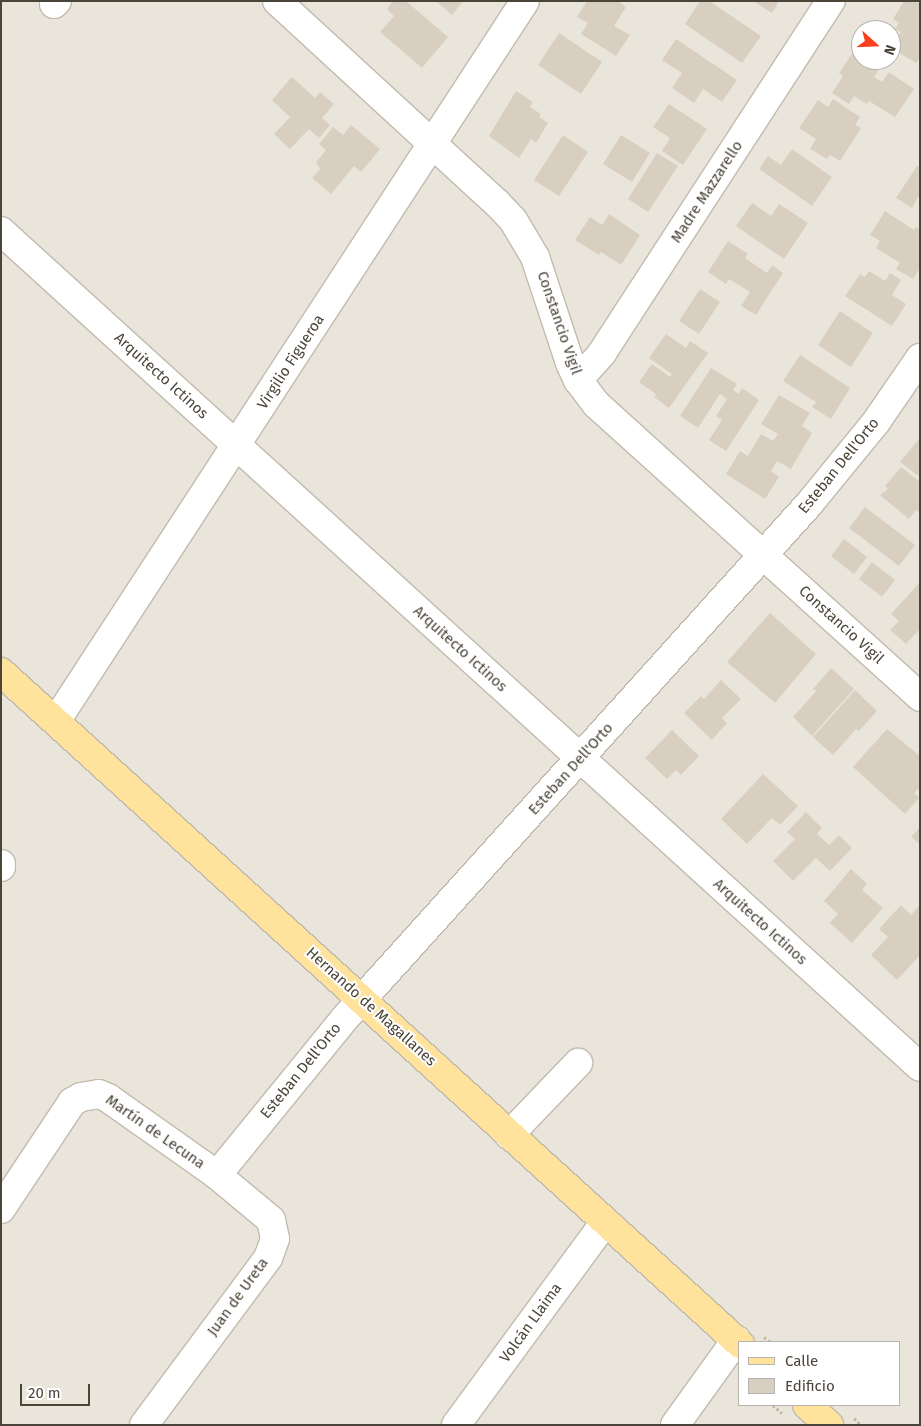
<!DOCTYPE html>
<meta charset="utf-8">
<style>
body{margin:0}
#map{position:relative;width:921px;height:1426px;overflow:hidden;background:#f6f3ec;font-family:"Fira Sans",sans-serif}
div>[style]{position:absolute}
.residential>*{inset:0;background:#eae5da}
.building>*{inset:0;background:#d8cfc1}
.path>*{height:3px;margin-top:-1.5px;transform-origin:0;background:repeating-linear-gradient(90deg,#c4b79f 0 2.5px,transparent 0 5px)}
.roads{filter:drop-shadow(1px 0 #c2bbae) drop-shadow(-1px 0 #c2bbae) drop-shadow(0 1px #c2bbae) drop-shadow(0 -1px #c2bbae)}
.minor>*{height:28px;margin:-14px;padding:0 14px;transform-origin:14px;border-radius:14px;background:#fff}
.major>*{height:28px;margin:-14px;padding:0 14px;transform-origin:14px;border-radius:14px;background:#ffe39c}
span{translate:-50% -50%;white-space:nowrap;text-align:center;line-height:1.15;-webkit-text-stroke:4px #fff;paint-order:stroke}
.street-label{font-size:15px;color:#4b4439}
.frame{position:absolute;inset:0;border:2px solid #4b4439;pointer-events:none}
.legend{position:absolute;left:738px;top:1341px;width:162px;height:65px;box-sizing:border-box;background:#fff;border:1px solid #b7b4b0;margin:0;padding:6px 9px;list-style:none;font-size:15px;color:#4b4439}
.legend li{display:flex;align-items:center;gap:10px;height:25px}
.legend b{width:25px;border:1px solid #b7b4b0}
.north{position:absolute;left:851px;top:20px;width:50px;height:50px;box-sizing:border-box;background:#fff;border:1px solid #b7b4b0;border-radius:50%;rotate:110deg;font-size:14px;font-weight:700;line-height:20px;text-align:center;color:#4b4439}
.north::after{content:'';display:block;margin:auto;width:18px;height:22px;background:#fc3f1d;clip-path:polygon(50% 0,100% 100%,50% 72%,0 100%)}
.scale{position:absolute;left:20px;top:1384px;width:70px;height:22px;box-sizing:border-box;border:2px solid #4b4439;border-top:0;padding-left:6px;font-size:15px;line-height:18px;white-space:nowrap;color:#4b4439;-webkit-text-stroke:4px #fff;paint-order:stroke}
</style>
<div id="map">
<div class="residential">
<i style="clip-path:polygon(evenodd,1px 1px,920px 1px,920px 1425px,1px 1425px,1px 1px,861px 30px,891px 30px,891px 60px,861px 60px,861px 30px,1px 1px,740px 1342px,900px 1342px,900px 1405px,740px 1405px,740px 1342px)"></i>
</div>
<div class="building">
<i style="clip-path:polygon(393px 1px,406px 1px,448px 37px,422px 68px,380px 32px,394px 16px,387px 9px)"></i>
<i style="clip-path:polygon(436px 1px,463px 1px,452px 15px)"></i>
<i style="clip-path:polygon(587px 1px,618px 1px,626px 7px,614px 26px,630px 35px,616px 56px,581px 34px,588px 23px,577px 17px)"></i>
<i style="clip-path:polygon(700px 1px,709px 1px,761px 36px,742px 63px,685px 24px)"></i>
<i style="clip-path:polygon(753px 1px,779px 1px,772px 13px)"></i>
<i style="clip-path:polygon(904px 1px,920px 3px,920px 57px,916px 63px,891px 48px,901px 32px,895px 29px,899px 23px,893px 19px)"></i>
<i style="clip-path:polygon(559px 33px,602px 62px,581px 94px,538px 65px)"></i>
<i style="clip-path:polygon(676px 39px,737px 80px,722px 102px,703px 89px,694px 103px,672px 88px,682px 73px,662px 60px)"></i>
<i style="clip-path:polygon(861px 40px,861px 60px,891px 60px,891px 55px,894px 56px,885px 69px,881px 66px,874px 77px,882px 82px,889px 72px,914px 89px,895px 117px,869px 101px,867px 104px,854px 96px,849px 104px,832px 93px,843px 76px,839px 73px)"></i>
<i style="clip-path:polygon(292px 77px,315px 98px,320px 92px,334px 104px,322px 118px,330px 125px,319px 138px,309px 129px,290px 149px,274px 134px,290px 117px,272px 100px)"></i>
<i style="clip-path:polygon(516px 91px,533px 102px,530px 107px,541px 114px,539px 117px,548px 123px,536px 143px,531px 139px,519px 158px,489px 136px)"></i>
<i style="clip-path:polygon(833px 99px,860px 117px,855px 125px,861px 128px,840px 161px,830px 155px,827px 159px,810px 149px,816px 139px,799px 128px,818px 100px,828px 107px)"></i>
<i style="clip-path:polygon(669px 104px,707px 129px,683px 165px,662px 151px,670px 138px,653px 127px)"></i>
<i style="clip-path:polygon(351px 125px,380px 149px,361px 172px,354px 166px,331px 194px,312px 178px,320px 169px,316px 162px,326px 150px,319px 144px,333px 127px,343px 135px)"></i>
<i style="clip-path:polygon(563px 135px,588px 152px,559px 196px,534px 180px)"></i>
<i style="clip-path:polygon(621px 135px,650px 153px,632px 182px,603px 164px)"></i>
<i style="clip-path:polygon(792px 149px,832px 177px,812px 206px,759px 169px,768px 156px,781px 165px)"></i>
<i style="clip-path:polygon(657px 153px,678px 166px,648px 212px,628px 199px)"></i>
<i style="clip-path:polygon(917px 166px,920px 167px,920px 198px,918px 197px,912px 208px,896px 198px)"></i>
<i style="clip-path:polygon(752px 203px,771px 216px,779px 204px,808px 223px,784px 259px,736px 226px)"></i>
<i style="clip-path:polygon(885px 211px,914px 230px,916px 227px,920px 229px,920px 268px,913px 279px,896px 269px,900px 263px,876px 248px,880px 241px,870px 235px)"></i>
<i style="clip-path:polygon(609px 214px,640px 235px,621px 265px,601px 252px,599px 255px,575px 240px,590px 217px,602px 225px)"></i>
<i style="clip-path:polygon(728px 241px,748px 254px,745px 258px,767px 273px,772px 265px,783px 273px,756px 315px,741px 306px,750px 292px,729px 279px,726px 284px,708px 272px)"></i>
<i style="clip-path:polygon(869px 271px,885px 281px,890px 273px,901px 280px,892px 295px,906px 304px,892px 326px,845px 296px,860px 274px,865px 277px)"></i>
<i style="clip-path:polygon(700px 289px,720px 302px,699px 334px,679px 321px)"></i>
<i style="clip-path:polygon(840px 311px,873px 333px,851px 367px,818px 345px)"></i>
<i style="clip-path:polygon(666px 334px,686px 348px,690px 341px,708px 353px,669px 408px,654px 397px,656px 394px,639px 382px,652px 364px,670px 377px,672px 374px,649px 358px)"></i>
<i style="clip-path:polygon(800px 355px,850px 388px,831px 419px,812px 407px,816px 402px,783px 381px)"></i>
<i style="clip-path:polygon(711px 368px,737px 384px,733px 390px,739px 394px,742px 388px,759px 400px,726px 451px,709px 440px,722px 420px,716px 416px,727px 399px,720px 394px,698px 428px,680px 416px)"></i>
<i style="clip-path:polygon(779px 395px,810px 413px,802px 426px,812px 433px,791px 469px,777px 461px,771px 471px,779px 477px,765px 499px,726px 474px,740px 451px,748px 456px,761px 434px,773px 441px,778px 434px,761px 424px)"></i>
<i style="clip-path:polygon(920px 438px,920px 477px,900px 462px)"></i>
<i style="clip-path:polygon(901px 467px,920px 482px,920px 513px,916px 510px,909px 519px,880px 495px,888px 489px,885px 486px)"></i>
<i style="clip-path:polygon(865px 507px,915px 545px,899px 566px,849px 528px)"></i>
<i style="clip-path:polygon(844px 539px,867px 557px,854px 574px,831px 556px)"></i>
<i style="clip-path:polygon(872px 562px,895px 580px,882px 597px,859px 579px)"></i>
<i style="clip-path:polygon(920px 582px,920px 629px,906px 644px,890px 630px,899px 621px,891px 614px)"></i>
<i style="clip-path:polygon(770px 613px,816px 654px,775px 703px,727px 662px)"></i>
<i style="clip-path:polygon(831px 668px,854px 689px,812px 736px,793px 717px,816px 691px,813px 689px)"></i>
<i style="clip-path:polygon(721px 680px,741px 699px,722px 718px,727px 723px,712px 740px,684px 713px,701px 696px,704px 699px)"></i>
<i style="clip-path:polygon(855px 690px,877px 711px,859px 731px,856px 729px,833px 755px,813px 737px)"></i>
<i style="clip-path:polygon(887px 729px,920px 756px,920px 787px,914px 793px,919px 798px,905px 814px,853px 767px)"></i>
<i style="clip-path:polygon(672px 730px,699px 756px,681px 775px,676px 770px,667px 779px,645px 758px)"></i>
<i style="clip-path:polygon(763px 774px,798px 806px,780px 825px,772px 818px,747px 844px,721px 819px)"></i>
<i style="clip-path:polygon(806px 812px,822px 828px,817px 834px,829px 845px,839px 835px,852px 848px,830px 871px,816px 858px,793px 881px,773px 861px,795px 839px,787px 832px)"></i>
<i style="clip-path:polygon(920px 827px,920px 844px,911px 837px)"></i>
<i style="clip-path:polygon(851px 869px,867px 884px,862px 890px,883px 908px,852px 943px,830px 923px,838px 914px,824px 901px)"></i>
<i style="clip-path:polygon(901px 905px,911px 915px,920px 905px,920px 955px,897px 980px,871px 955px,888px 937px,879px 929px)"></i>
</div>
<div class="path">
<i style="left:764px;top:1337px;width:9px;rotate:36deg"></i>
<i style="left:773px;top:1405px;width:12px;rotate:42deg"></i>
<i style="left:854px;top:1418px;width:10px;rotate:45deg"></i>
</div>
<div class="roads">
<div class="minor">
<i style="left:277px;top:1px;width:299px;rotate:42.6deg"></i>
<i style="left:497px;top:203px;width:23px;rotate:47deg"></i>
<i style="left:513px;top:220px;width:43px;rotate:59.3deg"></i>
<i style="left:535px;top:257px;width:112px;rotate:71.7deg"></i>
<i style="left:570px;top:363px;width:19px;rotate:65deg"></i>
<i style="left:578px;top:380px;width:30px;rotate:53deg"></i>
<i style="left:596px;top:404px;width:437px;rotate:42.1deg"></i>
<i style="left:54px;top:4px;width:4px;rotate:-45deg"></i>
<i style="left:1px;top:231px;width:1242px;rotate:42.29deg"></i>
<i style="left:578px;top:380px;width:36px;rotate:-48deg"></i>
<i style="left:602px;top:353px;width:420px;rotate:-57deg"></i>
<i style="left:56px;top:721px;width:859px;rotate:-56.92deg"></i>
<i style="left:1px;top:864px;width:3px;rotate:90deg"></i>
<i style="left:509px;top:1135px;width:100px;rotate:-46.2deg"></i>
<i style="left:217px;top:1175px;width:204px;rotate:-50.8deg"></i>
<i style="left:346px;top:1017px;width:691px;rotate:-47.93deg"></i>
<i style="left:809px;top:504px;width:106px;rotate:-50.7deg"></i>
<i style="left:876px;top:422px;width:78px;rotate:-55.5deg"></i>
<i style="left:1px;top:1209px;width:128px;rotate:-56.4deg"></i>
<i style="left:72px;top:1102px;width:10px;rotate:-29deg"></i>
<i style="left:81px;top:1097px;width:18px;rotate:-9deg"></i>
<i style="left:99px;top:1094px;width:10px;rotate:24deg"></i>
<i style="left:108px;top:1098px;width:133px;rotate:35.2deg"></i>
<i style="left:217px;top:1175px;width:70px;rotate:39.8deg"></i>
<i style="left:271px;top:1220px;width:19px;rotate:78deg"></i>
<i style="left:275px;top:1239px;width:20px;rotate:110deg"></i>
<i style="left:268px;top:1258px;width:208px;rotate:126.6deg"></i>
<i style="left:456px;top:1425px;width:252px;rotate:-53.7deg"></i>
<i style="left:675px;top:1425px;width:105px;rotate:-54.3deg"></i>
</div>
<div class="major">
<i style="left:1px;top:672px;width:999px;rotate:42.28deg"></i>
<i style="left:807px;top:1405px;width:30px;rotate:42deg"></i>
</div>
</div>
<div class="street-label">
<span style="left:707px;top:192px;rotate:-57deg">Madre Mazzarello</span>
<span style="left:559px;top:323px;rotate:71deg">Constancio Vigil</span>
<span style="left:291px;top:362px;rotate:-57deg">Virgilio Figueroa</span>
<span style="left:161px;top:376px;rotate:42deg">Arquitecto Ictinos</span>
<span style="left:839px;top:466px;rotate:-51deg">Esteban Dell'Orto</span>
<span style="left:841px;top:625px;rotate:42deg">Constancio Vigil</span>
<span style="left:460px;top:649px;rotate:42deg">Arquitecto Ictinos</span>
<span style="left:571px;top:769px;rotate:-48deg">Esteban Dell'Orto</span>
<span style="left:760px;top:922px;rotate:42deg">Arquitecto Ictinos</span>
<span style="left:371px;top:1007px;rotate:42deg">Hernando de Magallanes</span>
<span style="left:301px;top:1071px;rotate:-51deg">Esteban Dell'Orto</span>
<span style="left:155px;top:1132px;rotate:35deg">Martín de Lecuna</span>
<span style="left:238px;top:1297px;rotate:-54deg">Juan de Ureta</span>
<span style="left:531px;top:1323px;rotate:-54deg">Volcán Llaima</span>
</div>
<div class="frame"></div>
<ul class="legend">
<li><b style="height:6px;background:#ffe39c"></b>Calle</li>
<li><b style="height:14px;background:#d8cfc1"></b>Edificio</li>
</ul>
<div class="north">N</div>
<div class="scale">20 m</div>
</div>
